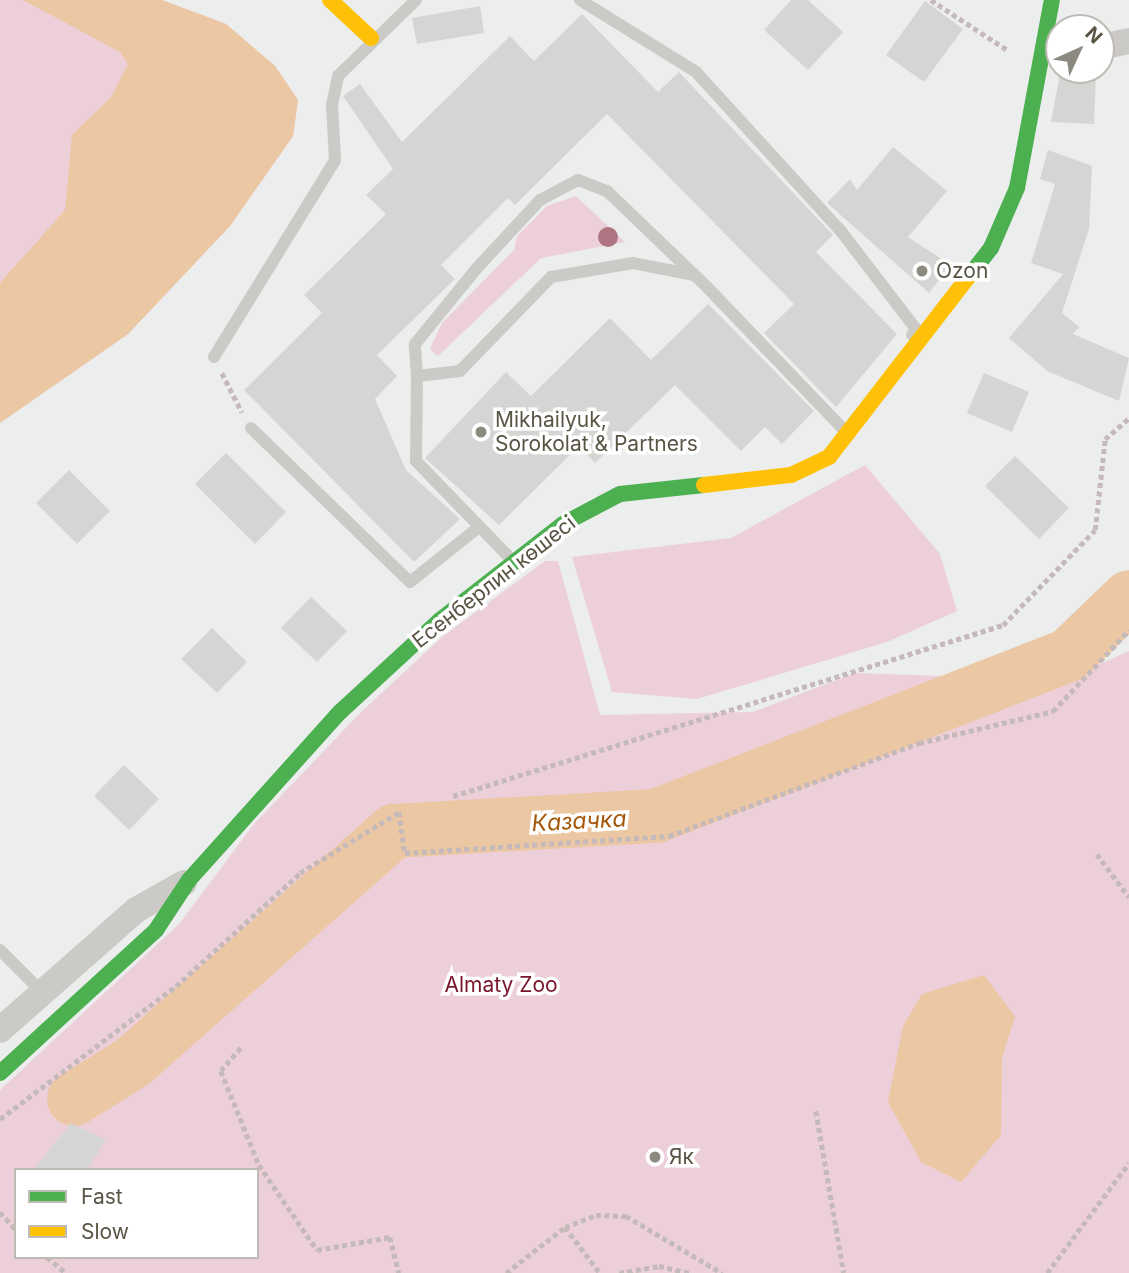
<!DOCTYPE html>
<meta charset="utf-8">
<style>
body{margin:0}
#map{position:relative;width:1129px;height:1273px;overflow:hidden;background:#eceded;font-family:Inter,sans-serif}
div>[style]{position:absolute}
.green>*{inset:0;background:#edcfd9}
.water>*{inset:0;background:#ecc7a3}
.river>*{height:54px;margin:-27px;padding:0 27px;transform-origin:27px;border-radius:27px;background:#ecc7a3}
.building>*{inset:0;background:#d5d6d4}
.path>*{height:4.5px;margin-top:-2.25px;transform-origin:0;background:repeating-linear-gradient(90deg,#c5b9b9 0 5px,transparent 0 8.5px)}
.lane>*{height:12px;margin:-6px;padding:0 6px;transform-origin:6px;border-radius:6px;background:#cbcac6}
.street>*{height:26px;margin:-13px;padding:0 13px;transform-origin:13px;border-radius:13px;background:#cbcac6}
.fast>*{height:16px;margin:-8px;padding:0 8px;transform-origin:8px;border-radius:8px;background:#4caf50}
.slow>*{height:16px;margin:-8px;padding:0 8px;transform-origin:8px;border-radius:8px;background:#ffc107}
.trees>*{width:20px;height:20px;margin:-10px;border-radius:50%;background:#ad7682}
.dots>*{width:19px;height:19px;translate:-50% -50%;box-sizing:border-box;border:4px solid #fff;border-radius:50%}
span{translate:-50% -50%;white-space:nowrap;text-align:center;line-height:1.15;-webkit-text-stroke:7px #fff;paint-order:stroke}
.poi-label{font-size:21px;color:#595444}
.left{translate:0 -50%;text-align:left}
.street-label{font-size:21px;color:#595444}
.park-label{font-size:21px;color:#79152a}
.water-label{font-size:23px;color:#a5570a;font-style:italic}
.legend{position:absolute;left:14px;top:1168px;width:245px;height:91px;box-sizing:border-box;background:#fff;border:2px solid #bdbbb4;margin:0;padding:9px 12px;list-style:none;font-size:21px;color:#595444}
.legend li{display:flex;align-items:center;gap:14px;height:35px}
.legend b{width:35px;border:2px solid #bdbbb4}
.north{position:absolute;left:1045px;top:14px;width:70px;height:70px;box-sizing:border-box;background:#fff;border:2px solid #bdbbb4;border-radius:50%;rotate:45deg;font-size:19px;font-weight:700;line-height:28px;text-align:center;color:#595444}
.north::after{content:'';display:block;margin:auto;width:24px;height:32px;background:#8c8a7f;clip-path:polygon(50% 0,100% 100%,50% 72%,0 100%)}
</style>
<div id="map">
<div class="green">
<i style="clip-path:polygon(0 0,162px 0,226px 24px,275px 66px,298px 100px,293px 136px,230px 226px,128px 334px,0 423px)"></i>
<i style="clip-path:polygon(576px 196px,625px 242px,541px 258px,438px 356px,430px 349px,442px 323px,514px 250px,517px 236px,547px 206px)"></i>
<i style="clip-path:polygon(865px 465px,940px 554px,957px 611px,887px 642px,697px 699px,612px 692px,572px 557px,731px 538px)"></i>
<i style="clip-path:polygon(evenodd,545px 561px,558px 561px,600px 715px,753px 712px,855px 673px,996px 678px,1027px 697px,1129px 651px,1129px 1273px,0 1273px,0 1090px,179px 924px,254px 824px,361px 712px,442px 637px,545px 561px,16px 1170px,257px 1170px,257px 1257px,16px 1257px,16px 1170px)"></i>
</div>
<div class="water">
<i style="clip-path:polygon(23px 0,162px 0,226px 24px,275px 66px,298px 100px,293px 136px,230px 226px,128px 334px,0 423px,0 283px,65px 210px,72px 135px,111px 97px,128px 64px,120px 52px)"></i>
<i style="clip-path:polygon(984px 975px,1015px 1017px,1002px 1058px,1001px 1135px,961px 1182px,921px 1162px,888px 1102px,903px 1026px,922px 994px)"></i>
</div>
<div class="river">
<i style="left:74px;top:1099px;width:70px;rotate:-32.1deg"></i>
<i style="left:133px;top:1062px;width:349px;rotate:-41.5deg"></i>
<i style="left:394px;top:831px;width:262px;rotate:-3.3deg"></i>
<i style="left:656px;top:816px;width:443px;rotate:-21.3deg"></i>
<i style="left:1069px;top:655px;width:83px;rotate:-44deg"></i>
</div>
<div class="building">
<i style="clip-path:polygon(791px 0,808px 0,843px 32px,808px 70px,764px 30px)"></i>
<i style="clip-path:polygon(925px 1px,963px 29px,924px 82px,886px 55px)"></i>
<i style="clip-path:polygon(480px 6px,484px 33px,417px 44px,412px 18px)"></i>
<i style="clip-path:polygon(582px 14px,658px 92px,679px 72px,833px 235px,816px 252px,897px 334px,836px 407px,764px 333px,794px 304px,607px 114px,515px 205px,508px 198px,441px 265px,455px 279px,377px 355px,397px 376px,375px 399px,406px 470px,460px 519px,414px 562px,244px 390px,322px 313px,304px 295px,386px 214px,366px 195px,393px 169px,343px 96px,360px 84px,402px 142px,510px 36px,534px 61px)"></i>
<i style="clip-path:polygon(1060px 74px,1096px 75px,1094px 124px,1051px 122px)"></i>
<i style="clip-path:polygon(893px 147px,947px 191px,908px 237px,951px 265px,929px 293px,827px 203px,850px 179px,857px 190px)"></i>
<i style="clip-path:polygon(1048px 150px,1092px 166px,1089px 229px,1062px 313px,1079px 327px,1073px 334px,1129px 358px,1119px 401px,1047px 371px,1009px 338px,1063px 274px,1031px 263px,1055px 184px,1040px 179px)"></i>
<i style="clip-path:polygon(708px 304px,814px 411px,782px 444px,765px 427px,741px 451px,675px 385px,595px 463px,579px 446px,499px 525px,425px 458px,506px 372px,531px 396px,610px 318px,651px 360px)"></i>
<i style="clip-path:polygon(984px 373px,1029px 392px,1012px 432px,967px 413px)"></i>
<i style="clip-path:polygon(226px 453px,286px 512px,255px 544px,195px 484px)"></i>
<i style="clip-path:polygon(1015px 456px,1069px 508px,1039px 539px,985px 486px)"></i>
<i style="clip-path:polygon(69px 470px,110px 511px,77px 544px,36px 503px)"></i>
<i style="clip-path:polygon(311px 597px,347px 631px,317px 662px,281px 628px)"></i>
<i style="clip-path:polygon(212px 628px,247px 662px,217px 693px,181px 659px)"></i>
<i style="clip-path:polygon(124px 765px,159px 799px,129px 830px,94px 796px)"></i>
<i style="clip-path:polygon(71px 1123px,106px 1140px,87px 1170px,33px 1170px)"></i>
</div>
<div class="path">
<i style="left:931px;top:0;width:93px;rotate:33.2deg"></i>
<i style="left:222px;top:373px;width:44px;rotate:62.9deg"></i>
<i style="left:453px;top:796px;width:576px;rotate:-17.27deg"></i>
<i style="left:1003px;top:625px;width:132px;rotate:-45.9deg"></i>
<i style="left:1095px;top:530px;width:92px;rotate:-83.7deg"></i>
<i style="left:1105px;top:439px;width:32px;rotate:-41deg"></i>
<i style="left:1097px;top:854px;width:54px;rotate:53.3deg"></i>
<i style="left:241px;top:1048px;width:30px;rotate:131deg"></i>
<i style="left:221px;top:1071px;width:101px;rotate:68deg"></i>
<i style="left:259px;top:1165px;width:103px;rotate:55.7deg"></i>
<i style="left:317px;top:1250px;width:74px;rotate:-10.1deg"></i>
<i style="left:390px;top:1237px;width:37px;rotate:76deg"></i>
<i style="left:816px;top:1111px;width:164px;rotate:80.2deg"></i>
<i style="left:0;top:1119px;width:221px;rotate:-37.1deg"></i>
<i style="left:176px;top:986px;width:168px;rotate:-42.3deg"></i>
<i style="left:300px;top:873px;width:116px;rotate:-31.6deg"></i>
<i style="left:399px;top:812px;width:41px;rotate:81.7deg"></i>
<i style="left:405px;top:853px;width:265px;rotate:-3.7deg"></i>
<i style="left:669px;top:836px;width:267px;rotate:-20.4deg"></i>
<i style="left:919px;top:743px;width:138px;rotate:-13.4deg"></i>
<i style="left:1053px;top:711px;width:111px;rotate:-46.8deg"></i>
<i style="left:0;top:1212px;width:24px;rotate:48deg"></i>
<i style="left:565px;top:1227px;width:58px;rotate:52.7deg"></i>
<i style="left:47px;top:1257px;width:25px;rotate:40deg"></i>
<i style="left:506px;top:1273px;width:75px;rotate:-37.9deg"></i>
<i style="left:565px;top:1227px;width:33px;rotate:-21deg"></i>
<i style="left:596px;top:1215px;width:30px;rotate:2deg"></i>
<i style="left:626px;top:1216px;width:112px;rotate:30.7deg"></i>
<i style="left:619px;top:1273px;width:41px;rotate:-9.9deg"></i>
<i style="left:659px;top:1266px;width:31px;rotate:13deg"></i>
<i style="left:1047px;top:1273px;width:137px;rotate:-53.3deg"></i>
</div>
<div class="lane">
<i style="left:580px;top:0;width:137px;rotate:31.8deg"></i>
<i style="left:696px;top:72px;width:214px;rotate:47.7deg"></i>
<i style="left:840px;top:230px;width:125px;rotate:52.5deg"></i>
<i style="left:916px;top:329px;width:7px;rotate:124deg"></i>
<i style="left:694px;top:275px;width:62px;rotate:-168.9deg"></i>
<i style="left:633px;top:263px;width:83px;rotate:170.3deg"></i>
<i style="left:551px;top:277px;width:131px;rotate:134.1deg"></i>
<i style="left:460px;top:371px;width:43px;rotate:173.4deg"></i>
<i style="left:417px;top:376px;width:32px;rotate:-94deg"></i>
<i style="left:415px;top:344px;width:98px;rotate:-50.8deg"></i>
<i style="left:477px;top:268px;width:93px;rotate:-47.2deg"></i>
<i style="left:540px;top:200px;width:43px;rotate:-27.8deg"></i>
<i style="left:578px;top:180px;width:31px;rotate:21deg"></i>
<i style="left:607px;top:191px;width:137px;rotate:43.8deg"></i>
<i style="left:706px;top:286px;width:202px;rotate:46.2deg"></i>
<i style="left:214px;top:357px;width:231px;rotate:-58.4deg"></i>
<i style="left:335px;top:160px;width:55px;rotate:-93.1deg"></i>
<i style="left:332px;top:105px;width:30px;rotate:-78deg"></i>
<i style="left:338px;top:76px;width:109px;rotate:-44.3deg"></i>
<i style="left:417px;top:376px;width:85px;rotate:90.7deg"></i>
<i style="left:416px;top:461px;width:138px;rotate:45.9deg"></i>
<i style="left:251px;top:428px;width:221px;rotate:44.1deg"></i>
<i style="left:410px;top:582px;width:88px;rotate:-38.6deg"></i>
<i style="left:0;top:950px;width:59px;rotate:45deg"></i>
</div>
<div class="street">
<i style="left:1101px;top:47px;width:29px;rotate:-12deg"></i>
<i style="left:0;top:1030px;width:181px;rotate:-41.4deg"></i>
<i style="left:136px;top:910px;width:55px;rotate:-29.4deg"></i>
</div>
<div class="fast">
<i style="left:973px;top:271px;width:29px;rotate:-52deg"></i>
<i style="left:991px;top:248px;width:65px;rotate:-66.6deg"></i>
<i style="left:1017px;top:188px;width:191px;rotate:-79.5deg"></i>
<i style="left:0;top:1073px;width:212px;rotate:-42.5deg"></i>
<i style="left:156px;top:930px;width:60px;rotate:-56.6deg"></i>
<i style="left:189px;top:880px;width:226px;rotate:-48.1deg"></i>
<i style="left:340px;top:712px;width:136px;rotate:-42.6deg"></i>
<i style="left:440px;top:620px;width:156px;rotate:-38deg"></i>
<i style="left:563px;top:524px;width:64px;rotate:-27.8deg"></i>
<i style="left:620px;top:494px;width:84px;rotate:-6.1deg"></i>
</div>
<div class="slow">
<i style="left:330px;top:0;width:56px;rotate:42.8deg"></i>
<i style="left:704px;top:485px;width:88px;rotate:-6.6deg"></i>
<i style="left:791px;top:475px;width:42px;rotate:-25.3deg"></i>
<i style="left:829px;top:457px;width:235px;rotate:-52.3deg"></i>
</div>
<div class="trees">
<i style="left:608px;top:237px"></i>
</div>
<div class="dots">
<i style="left:922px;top:271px;background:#8c8a7f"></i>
<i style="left:481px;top:432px;background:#8c8a7f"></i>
<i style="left:655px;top:1157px;background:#8c8a7f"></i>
</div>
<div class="poi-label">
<span class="left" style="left:936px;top:271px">Ozon</span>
<span class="left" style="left:495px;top:432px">Mikhailyuk,<br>Sorokolat &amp; Partners</span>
<span class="left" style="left:669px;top:1157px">Як</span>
</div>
<div class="street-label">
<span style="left:494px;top:582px;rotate:-38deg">Есенберлин көшесі</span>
</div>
<div class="park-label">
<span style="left:501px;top:985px">Almaty Zoo</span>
</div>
<div class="water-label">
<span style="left:579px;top:821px;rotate:-3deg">Казачка</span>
</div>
<ul class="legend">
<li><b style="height:9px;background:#4caf50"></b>Fast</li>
<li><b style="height:9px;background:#ffc107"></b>Slow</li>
</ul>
<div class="north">N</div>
</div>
